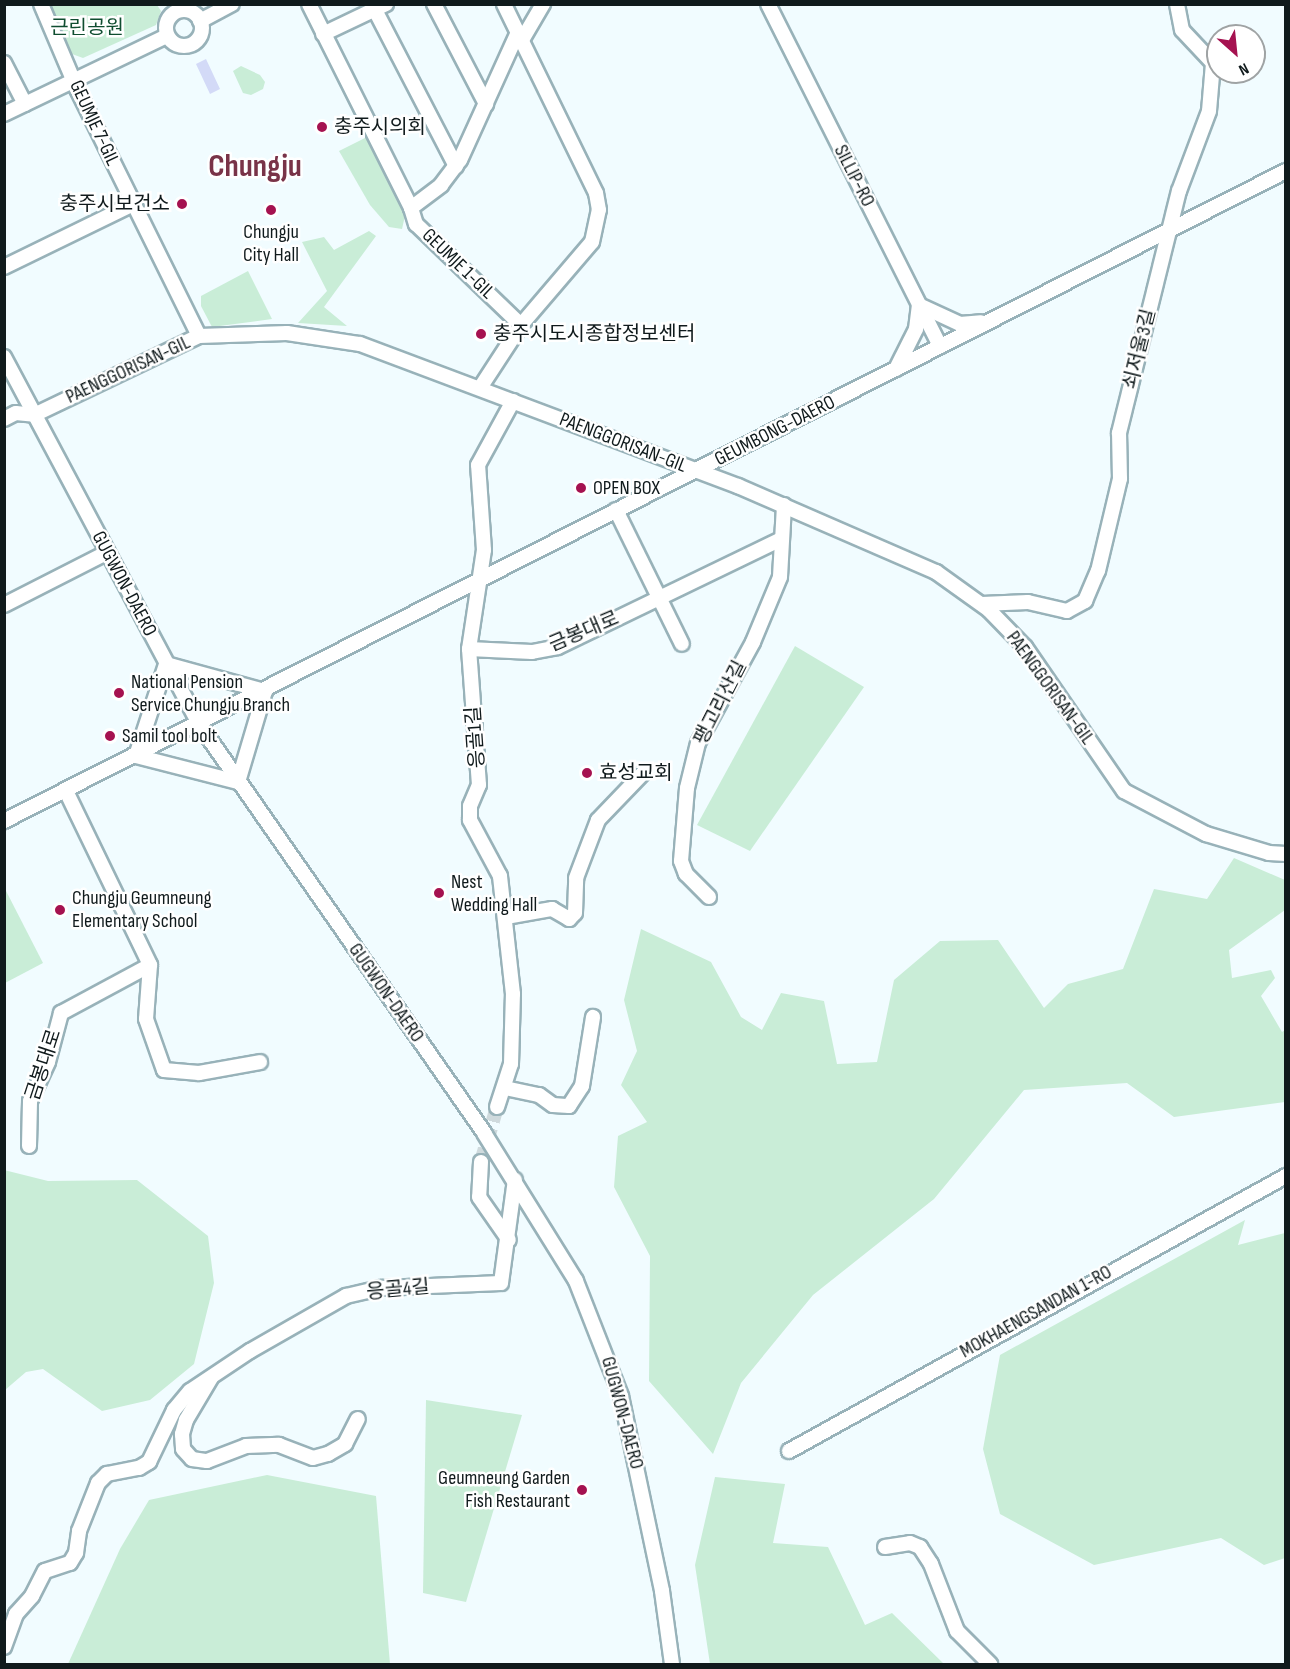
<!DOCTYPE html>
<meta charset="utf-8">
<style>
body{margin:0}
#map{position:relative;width:1290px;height:1669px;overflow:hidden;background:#f1fcff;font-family:"Sofia Sans Condensed","Noto Sans KR",sans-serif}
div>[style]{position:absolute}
.green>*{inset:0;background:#c9edd7}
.water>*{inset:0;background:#d3daf7}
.minor-tunnel>*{height:14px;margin-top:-7px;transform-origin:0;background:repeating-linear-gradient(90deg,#cfdadd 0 14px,transparent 0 21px)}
.roads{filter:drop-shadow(2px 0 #98b2b9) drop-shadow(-2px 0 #98b2b9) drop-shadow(0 2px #98b2b9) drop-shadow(0 -2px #98b2b9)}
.minor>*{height:14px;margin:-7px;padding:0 7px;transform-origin:7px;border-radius:7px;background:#fff}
.minor>.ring{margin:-7px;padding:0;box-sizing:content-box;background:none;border:14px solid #fff;border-radius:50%}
.dots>*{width:16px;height:16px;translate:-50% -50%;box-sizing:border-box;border:3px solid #fff;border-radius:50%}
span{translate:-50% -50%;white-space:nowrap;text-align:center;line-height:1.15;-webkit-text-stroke:5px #fff;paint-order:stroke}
.park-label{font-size:20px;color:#0f4d30}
.street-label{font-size:20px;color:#101a1c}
.poi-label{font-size:20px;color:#101a1c}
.left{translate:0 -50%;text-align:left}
.right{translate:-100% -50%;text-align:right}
.town-label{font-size:32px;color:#793348;font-weight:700}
.frame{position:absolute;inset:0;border:6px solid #101a1c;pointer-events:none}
.north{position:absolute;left:1206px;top:24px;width:60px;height:60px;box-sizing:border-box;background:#fff;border:2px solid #9fa3a4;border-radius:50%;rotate:153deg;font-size:16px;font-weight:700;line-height:24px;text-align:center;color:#101a1c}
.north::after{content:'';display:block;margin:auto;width:21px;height:27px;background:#a51250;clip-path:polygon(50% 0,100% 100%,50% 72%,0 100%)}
</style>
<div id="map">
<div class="green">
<i style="clip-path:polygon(48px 5px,157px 5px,161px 11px,156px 25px,83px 58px,72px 54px)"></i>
<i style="clip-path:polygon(241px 66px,260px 75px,265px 82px,263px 89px,251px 95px,243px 93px,233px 71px)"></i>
<i style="clip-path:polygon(371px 135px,407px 207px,402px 229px,389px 227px,370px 205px,339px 151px)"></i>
<i style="clip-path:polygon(369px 231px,376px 236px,324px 307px,347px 326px,298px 323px,327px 291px,302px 242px,324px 237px,334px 250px)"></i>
<i style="clip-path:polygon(248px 271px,272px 319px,212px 327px,201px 306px,201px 296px)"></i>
<i style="clip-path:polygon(795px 646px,864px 687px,750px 851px,697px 825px)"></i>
<i style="clip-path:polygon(1234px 858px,1285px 880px,1285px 910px,1229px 950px,1232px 978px,1271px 970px,1275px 978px,1261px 996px,1282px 1032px,1285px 1030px,1285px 1102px,1174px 1117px,1127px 1083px,1024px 1090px,934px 1199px,813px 1295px,741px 1383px,713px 1454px,649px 1381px,650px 1256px,614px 1187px,618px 1136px,647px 1122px,621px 1085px,637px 1051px,624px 1000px,641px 929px,711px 962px,741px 1017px,762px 1030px,781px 993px,824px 1001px,837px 1064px,877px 1062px,894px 980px,940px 941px,998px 940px,1044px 1008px,1068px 984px,1123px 969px,1154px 889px,1207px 899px)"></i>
<i style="clip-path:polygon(4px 887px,43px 963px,5px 983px,4px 983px)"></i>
<i style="clip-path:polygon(4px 1170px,48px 1181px,137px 1180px,208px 1236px,214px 1283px,194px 1364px,150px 1400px,102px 1411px,43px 1369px,26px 1372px,5px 1390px)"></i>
<i style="clip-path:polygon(1245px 1220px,1238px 1245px,1285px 1233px,1285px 1558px,1264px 1565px,1221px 1538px,1094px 1565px,1000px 1514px,983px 1449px,1000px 1355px)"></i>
<i style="clip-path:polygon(426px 1400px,522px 1415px,466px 1602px,423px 1593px)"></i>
<i style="clip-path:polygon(267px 1475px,376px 1496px,390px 1664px,68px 1664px,120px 1549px,149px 1500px)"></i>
<i style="clip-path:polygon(715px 1477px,785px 1484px,773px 1543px,828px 1547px,865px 1625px,892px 1613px,944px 1664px,710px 1664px,695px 1565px)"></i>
</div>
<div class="water">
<i style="clip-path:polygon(206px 59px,220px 89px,210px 94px,196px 64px)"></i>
</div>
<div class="minor-tunnel">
<i style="left:481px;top:1162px;width:57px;rotate:-73.8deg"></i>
</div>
<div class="roads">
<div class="minor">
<i style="left:41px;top:4px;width:92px;rotate:67deg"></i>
<i style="left:77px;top:89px;width:275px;rotate:63.7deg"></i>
<i style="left:309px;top:4px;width:228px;rotate:63.4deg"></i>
<i style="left:411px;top:208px;width:17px;rotate:73deg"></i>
<i style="left:416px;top:224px;width:146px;rotate:43.9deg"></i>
<i style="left:434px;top:4px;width:113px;rotate:62.5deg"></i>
<i style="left:768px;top:4px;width:383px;rotate:63.3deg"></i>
<i style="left:375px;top:10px;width:176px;rotate:62.6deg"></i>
<i class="ring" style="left:166px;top:10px;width:22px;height:22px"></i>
<i style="left:200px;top:21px;width:36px;rotate:-28deg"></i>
<i style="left:323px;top:34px;width:70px;rotate:-25.5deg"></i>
<i style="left:522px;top:40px;width:42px;rotate:-59.7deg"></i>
<i style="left:4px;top:63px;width:46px;rotate:62.9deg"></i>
<i style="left:4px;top:114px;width:181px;rotate:-25.6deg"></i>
<i style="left:411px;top:208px;width:38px;rotate:-37deg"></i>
<i style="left:441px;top:185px;width:31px;rotate:-53deg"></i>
<i style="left:460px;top:160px;width:141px;rotate:-65.6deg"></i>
<i style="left:4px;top:267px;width:144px;rotate:-26deg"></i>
<i style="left:4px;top:357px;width:416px;rotate:62deg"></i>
<i style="left:199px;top:724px;width:499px;rotate:55.1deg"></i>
<i style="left:484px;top:1133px;width:174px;rotate:58.1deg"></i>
<i style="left:576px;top:1281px;width:123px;rotate:68.6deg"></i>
<i style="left:621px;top:1396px;width:199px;rotate:78.1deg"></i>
<i style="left:662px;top:1591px;width:74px;rotate:82.2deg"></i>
<i style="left:896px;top:369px;width:45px;rotate:-63.4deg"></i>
<i style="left:916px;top:329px;width:24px;rotate:-83deg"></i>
<i style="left:919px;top:305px;width:45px;rotate:24.9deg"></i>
<i style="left:960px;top:324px;width:21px;rotate:-5deg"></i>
<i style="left:480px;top:388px;width:75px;rotate:-56.9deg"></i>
<i style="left:521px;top:325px;width:109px;rotate:-49.5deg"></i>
<i style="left:592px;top:242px;width:33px;rotate:-78deg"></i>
<i style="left:599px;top:210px;width:17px;rotate:-100deg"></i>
<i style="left:596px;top:193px;width:210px;rotate:-116deg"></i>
<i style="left:4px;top:419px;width:13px;rotate:-27deg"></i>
<i style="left:16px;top:413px;width:18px;rotate:6deg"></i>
<i style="left:34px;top:415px;width:183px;rotate:-25.6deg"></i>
<i style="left:199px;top:336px;width:88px;rotate:-2deg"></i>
<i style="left:287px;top:333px;width:74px;rotate:8.6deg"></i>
<i style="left:360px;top:344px;width:404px;rotate:20.6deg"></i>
<i style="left:738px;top:486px;width:216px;rotate:23.5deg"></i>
<i style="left:936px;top:572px;width:65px;rotate:35.6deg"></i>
<i style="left:989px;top:610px;width:52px;rotate:45.8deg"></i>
<i style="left:1025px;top:647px;width:175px;rotate:55.5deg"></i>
<i style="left:1124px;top:791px;width:93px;rotate:27.7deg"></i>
<i style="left:1206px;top:834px;width:66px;rotate:16.8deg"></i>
<i style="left:1269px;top:853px;width:17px;rotate:3deg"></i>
<i style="left:616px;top:510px;width:149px;rotate:63.8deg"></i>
<i style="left:982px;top:604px;width:46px;rotate:-2.5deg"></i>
<i style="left:1028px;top:602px;width:40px;rotate:13deg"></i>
<i style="left:1067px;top:611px;width:21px;rotate:-29deg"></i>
<i style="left:1085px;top:601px;width:33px;rotate:-67deg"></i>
<i style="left:1098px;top:571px;width:95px;rotate:-76.6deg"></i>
<i style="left:1120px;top:479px;width:46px;rotate:-91.2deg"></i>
<i style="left:1119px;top:433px;width:249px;rotate:-76.1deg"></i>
<i style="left:1179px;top:191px;width:85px;rotate:-69.4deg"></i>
<i style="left:1209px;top:111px;width:48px;rotate:-85.2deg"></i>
<i style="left:1213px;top:63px;width:45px;rotate:-133.2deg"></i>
<i style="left:1182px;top:30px;width:26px;rotate:-101deg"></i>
<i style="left:4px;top:605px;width:114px;rotate:-27deg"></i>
<i style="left:469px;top:649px;width:63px;rotate:2.7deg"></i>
<i style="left:532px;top:652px;width:26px;rotate:-11deg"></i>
<i style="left:558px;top:647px;width:248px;rotate:-25.8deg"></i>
<i style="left:166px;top:664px;width:103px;rotate:15.3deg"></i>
<i style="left:136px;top:756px;width:105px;rotate:14.3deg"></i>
<i style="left:136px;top:756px;width:97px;rotate:-71.9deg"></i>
<i style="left:238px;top:782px;width:95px;rotate:-73.5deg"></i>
<i style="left:66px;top:791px;width:193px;rotate:64.2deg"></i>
<i style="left:150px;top:965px;width:54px;rotate:94.2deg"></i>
<i style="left:146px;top:1019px;width:54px;rotate:70.6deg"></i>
<i style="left:164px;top:1070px;width:35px;rotate:5deg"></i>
<i style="left:199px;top:1073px;width:62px;rotate:-10.2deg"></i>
<i style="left:4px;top:821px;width:1437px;rotate:-26.89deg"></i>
<i style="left:709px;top:897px;width:33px;rotate:-135deg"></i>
<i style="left:686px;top:874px;width:14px;rotate:-111deg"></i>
<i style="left:681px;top:861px;width:73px;rotate:-85.3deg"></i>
<i style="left:687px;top:788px;width:46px;rotate:-76.3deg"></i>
<i style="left:698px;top:743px;width:115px;rotate:-61.4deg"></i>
<i style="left:753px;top:642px;width:70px;rotate:-67.4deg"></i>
<i style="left:780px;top:577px;width:72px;rotate:-86.8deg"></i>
<i style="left:506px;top:917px;width:47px;rotate:-9.9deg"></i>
<i style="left:552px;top:909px;width:20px;rotate:30deg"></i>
<i style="left:569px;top:919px;width:8px;rotate:-45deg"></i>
<i style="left:575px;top:913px;width:35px;rotate:-88deg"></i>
<i style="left:576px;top:878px;width:62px;rotate:-69.2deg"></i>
<i style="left:598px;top:820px;width:65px;rotate:-46.2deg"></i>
<i style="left:505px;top:1088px;width:35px;rotate:12deg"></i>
<i style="left:539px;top:1095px;width:17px;rotate:36deg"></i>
<i style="left:553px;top:1105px;width:16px;rotate:4deg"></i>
<i style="left:569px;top:1106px;width:24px;rotate:-57deg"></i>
<i style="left:582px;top:1086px;width:70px;rotate:-80.9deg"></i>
<i style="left:497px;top:1107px;width:45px;rotate:-72deg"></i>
<i style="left:511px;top:1064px;width:70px;rotate:-88.4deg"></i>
<i style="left:513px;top:994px;width:119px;rotate:-96.3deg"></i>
<i style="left:500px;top:876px;width:64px;rotate:-118.2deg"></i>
<i style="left:470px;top:820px;width:14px;rotate:-90deg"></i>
<i style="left:470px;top:806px;width:23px;rotate:-67deg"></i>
<i style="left:479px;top:785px;width:136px;rotate:-94.2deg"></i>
<i style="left:469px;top:649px;width:100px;rotate:-81.4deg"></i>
<i style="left:484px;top:550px;width:85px;rotate:-94deg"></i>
<i style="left:478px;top:465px;width:73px;rotate:-61.3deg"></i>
<i style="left:29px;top:1146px;width:45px;rotate:-88.7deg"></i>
<i style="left:30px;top:1101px;width:43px;rotate:-65.2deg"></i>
<i style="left:48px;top:1062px;width:51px;rotate:-75.1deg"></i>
<i style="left:61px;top:1013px;width:101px;rotate:-28.3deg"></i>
<i style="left:481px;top:1162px;width:35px;rotate:93deg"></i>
<i style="left:479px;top:1197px;width:52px;rotate:55.1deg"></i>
<i style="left:211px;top:1378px;width:49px;rotate:120.8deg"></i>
<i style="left:186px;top:1420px;width:15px;rotate:106deg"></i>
<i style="left:182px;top:1434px;width:15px;rotate:86deg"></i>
<i style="left:183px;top:1449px;width:13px;rotate:48deg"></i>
<i style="left:192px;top:1459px;width:15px;rotate:8deg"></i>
<i style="left:207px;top:1461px;width:42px;rotate:-21deg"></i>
<i style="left:246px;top:1446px;width:33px;rotate:-2deg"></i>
<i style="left:279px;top:1445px;width:36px;rotate:21deg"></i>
<i style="left:313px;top:1458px;width:16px;rotate:-15deg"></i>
<i style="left:328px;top:1454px;width:20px;rotate:-30deg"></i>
<i style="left:345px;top:1444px;width:28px;rotate:-63deg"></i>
<i style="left:789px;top:1451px;width:568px;rotate:-28.96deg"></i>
<i style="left:885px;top:1547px;width:25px;rotate:-9deg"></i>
<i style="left:910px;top:1543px;width:11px;rotate:22deg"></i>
<i style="left:920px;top:1547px;width:20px;rotate:57deg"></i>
<i style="left:931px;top:1564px;width:72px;rotate:68.8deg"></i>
<i style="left:957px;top:1631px;width:47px;rotate:45deg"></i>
<i style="left:4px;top:1647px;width:35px;rotate:-70deg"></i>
<i style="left:16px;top:1614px;width:24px;rotate:-48deg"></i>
<i style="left:32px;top:1596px;width:28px;rotate:-63deg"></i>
<i style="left:45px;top:1571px;width:26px;rotate:-18deg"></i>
<i style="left:70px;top:1563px;width:12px;rotate:-59deg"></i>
<i style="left:76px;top:1553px;width:22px;rotate:-82deg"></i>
<i style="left:79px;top:1531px;width:52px;rotate:-68.4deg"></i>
<i style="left:98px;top:1483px;width:13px;rotate:-45deg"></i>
<i style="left:107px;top:1474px;width:33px;rotate:-11deg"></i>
<i style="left:139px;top:1468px;width:12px;rotate:-31deg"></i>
<i style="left:149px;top:1462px;width:58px;rotate:-64.3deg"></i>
<i style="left:174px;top:1410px;width:25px;rotate:-50deg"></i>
<i style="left:190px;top:1391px;width:72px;rotate:-33.7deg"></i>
<i style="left:250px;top:1351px;width:111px;rotate:-29.8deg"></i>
<i style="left:346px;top:1296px;width:37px;rotate:-13deg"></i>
<i style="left:382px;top:1288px;width:119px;rotate:-2.4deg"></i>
<i style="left:501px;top:1283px;width:104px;rotate:-82.3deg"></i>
</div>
</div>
<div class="dots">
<i style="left:322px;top:127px;background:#a51250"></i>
<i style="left:182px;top:204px;background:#a51250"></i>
<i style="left:271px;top:210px;background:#a51250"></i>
<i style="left:481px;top:334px;background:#a51250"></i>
<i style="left:581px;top:488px;background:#a51250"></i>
<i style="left:119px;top:693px;background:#a51250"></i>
<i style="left:110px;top:736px;background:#a51250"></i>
<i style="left:587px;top:773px;background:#a51250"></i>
<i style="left:439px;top:893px;background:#a51250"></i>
<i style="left:60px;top:910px;background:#a51250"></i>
<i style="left:582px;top:1490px;background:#a51250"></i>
</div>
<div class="park-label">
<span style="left:87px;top:28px">근린공원</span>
</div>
<div class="street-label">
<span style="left:94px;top:123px;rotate:65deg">GEUMJE 7-GIL</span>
<span style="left:854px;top:176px;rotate:63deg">SILLIP-RO</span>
<span style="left:458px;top:264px;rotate:44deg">GEUMJE 1-GIL</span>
<span style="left:1140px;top:349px;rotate:-76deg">쇠저울3길</span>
<span style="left:128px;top:370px;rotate:-25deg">PAENGGORISAN-GIL</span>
<span style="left:775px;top:431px;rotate:-27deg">GEUMBONG-DAERO</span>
<span style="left:623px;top:443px;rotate:21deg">PAENGGORISAN-GIL</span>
<span style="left:124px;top:584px;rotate:62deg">GUGWON-DAERO</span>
<span style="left:584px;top:632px;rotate:-23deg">금봉대로</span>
<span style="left:1050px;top:688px;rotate:54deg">PAENGGORISAN-GIL</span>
<span style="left:721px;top:703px;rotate:-63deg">팽고리산길</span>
<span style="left:476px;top:737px;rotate:-94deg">응골1길</span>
<span style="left:386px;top:993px;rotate:55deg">GUGWON-DAERO</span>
<span style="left:44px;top:1065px;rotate:-72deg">금봉대로</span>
<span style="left:398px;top:1290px;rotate:-5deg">응골4길</span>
<span style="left:1036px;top:1312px;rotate:-29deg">MOKHAENGSANDAN 1-RO</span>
<span style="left:622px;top:1413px;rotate:75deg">GUGWON-DAERO</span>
</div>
<div class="poi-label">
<span class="left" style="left:334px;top:127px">충주시의회</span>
<span class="right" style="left:170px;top:204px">충주시보건소</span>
<span style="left:271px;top:244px">Chungju<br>City Hall</span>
<span class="left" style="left:493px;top:334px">충주시도시종합정보센터</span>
<span class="left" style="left:593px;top:488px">OPEN BOX</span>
<span class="left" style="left:131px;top:694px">National Pension<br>Service Chungju Branch</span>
<span class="left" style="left:122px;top:736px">Samil tool bolt</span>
<span class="left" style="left:599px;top:773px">효성교회</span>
<span class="left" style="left:451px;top:894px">Nest<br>Wedding Hall</span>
<span class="left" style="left:72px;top:910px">Chungju Geumneung<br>Elementary School</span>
<span class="right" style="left:570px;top:1490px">Geumneung Garden<br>Fish Restaurant</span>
</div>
<div class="town-label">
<span style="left:255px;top:167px">Chungju</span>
</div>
<div class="frame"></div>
<div class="north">N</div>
</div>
